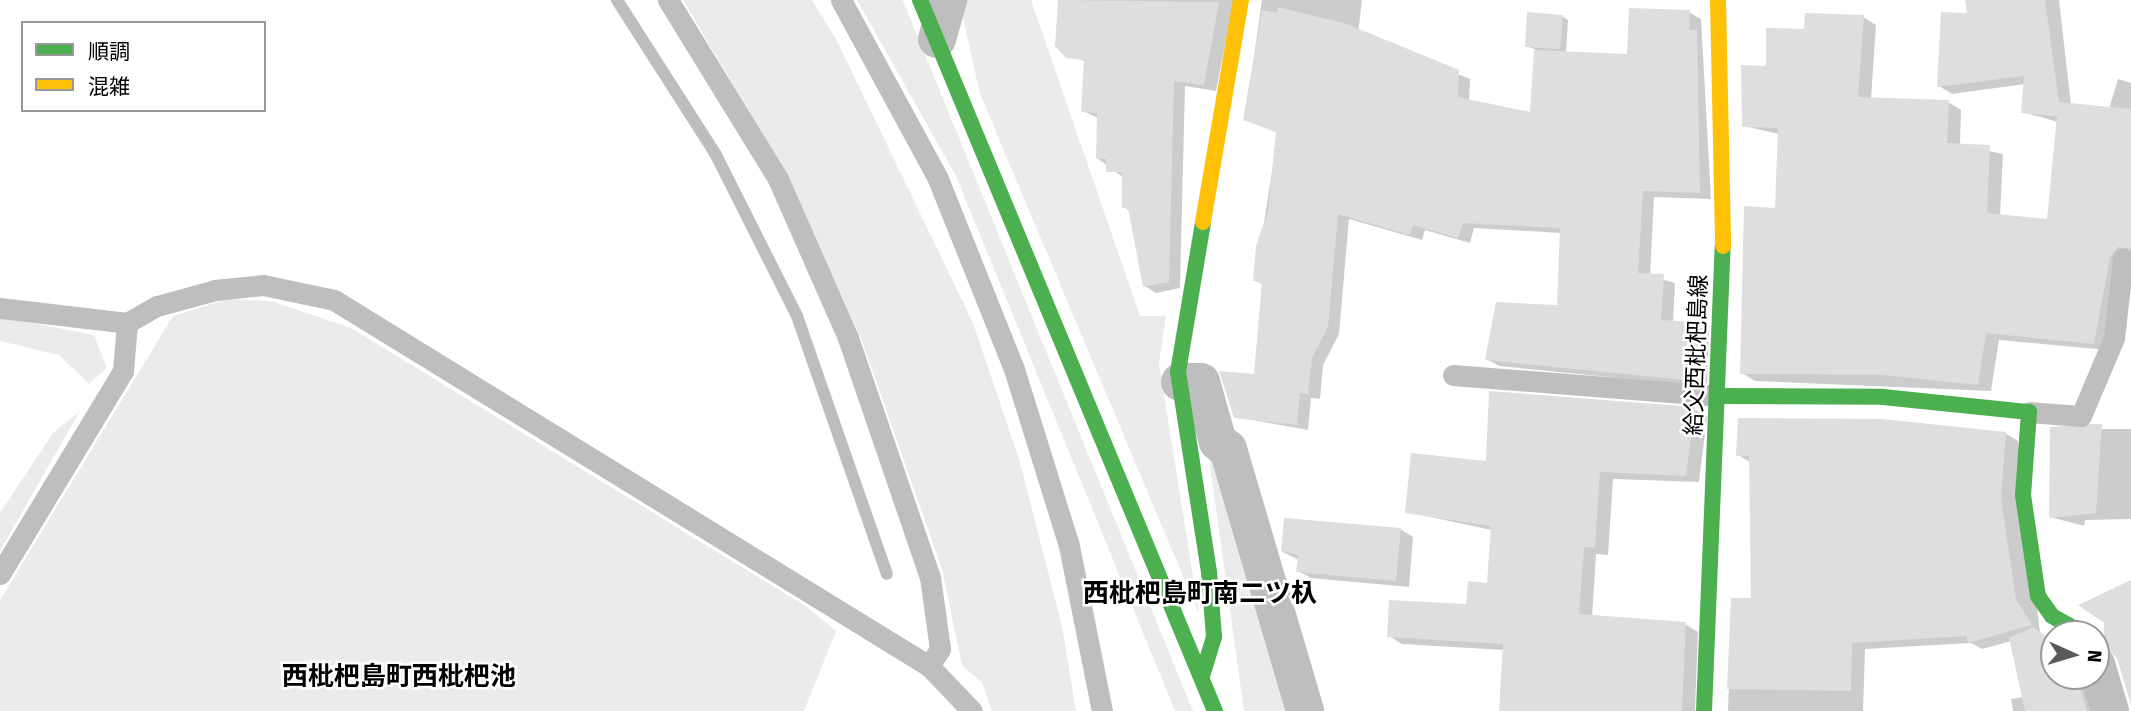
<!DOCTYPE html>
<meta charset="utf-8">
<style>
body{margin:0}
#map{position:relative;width:2131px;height:711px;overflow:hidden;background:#fff;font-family:"Fira Sans","Noto Sans JP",sans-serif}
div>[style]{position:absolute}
.green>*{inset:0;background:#ebebeb}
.shadow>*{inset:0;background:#0003}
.stream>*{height:12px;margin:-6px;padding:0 6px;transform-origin:6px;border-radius:6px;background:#bdbdbd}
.building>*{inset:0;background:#dedede}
.lane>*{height:21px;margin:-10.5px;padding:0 10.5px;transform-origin:10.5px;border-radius:10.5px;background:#bebebe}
.street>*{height:38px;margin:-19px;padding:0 19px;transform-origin:19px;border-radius:19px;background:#bebebe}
.fast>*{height:16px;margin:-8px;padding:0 8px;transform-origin:8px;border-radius:8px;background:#4caf50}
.slow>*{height:16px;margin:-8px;padding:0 8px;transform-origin:8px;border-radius:8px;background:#ffc107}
span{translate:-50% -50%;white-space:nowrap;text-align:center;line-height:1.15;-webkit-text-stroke:5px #fff;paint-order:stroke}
.street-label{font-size:23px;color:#000}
.quarter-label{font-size:26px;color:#000;font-weight:700}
.legend{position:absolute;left:21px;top:21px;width:245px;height:91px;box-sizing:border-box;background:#fff;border:2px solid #999;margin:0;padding:9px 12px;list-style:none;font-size:21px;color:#000}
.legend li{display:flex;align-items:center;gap:14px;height:35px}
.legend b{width:35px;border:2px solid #999}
.north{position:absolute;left:2040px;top:620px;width:70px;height:70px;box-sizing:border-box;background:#fff;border:2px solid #999;border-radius:50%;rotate:94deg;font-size:19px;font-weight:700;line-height:28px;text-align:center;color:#000}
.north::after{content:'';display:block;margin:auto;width:24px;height:32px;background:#595959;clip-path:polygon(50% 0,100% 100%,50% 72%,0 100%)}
</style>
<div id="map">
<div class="green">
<i style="clip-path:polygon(683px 0,812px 0,836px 39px,973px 323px,1019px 459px,1062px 626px,1076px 711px,992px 711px,982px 682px,962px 666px,942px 569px,862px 341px,786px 174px)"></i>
<i style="clip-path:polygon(857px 0,902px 0,906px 8px,1193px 711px,1175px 711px,956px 176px)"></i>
<i style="clip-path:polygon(959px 0,1031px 0,1140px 316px,1166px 316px,1159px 363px,1199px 614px,980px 94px)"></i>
<i style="clip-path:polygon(227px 299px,271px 301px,351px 328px,807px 607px,836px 631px,804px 711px,0 711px,0 600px,173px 316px)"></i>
<i style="clip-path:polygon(0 317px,94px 335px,107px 368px,89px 384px,59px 355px,0 341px)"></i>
<i style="clip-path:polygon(1201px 401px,1295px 711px,1244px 711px)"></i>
<i style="clip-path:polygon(80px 411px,0 551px,0 513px,53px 433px)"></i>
</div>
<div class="shadow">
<i style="clip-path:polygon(1066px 0,1234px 0,1216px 91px,1185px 86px,1180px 288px,1156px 293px,1145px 286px,1130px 211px,1124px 207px,1124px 178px,1097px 158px,1098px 118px,1083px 111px,1086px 62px,1063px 52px)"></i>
<i style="clip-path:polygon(1262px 0,1362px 0,1358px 34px,1470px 79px,1469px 101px,1532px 114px,1536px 50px,1527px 46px,1562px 16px,1568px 20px,1566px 53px,1629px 56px,1689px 12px,1701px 19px,1711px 199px,1654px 197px,1650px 276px,1675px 283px,1673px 323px,1709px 330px,1707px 387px,1499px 366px,1487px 359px,1559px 307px,1561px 233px,1474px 228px,1470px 243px,1425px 230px,1422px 240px,1349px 219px,1339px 334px,1323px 365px,1320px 399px,1311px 398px,1308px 430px,1236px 417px,1255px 376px,1264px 285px,1255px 280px,1278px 133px,1245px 119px)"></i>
<i style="clip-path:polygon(1967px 0,2059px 0,2071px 105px,2109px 109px,2118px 79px,2131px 83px,2131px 255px,2107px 350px,1999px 340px,1991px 391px,1755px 381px,1742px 373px,1777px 209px,1779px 134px,1744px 126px,1767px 68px,1806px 31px,1863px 17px,1876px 25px,1871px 99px,1948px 102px,1961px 110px,1960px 145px,2003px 154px,2000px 216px,2048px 221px,2058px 122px,2023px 112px,2025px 84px,1952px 94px,1939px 86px,1969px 15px)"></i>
<i style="clip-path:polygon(1694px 409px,1707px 417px,1699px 482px,1613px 479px,1608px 555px,1596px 554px,1592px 617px,1685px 624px,1698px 632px,1695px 711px,1500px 711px,1504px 650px,1402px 644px,1389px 636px,1468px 606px,1488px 584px,1492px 530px,1407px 512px,1488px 463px)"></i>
<i style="clip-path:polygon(2052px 429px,2131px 429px,2131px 519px,2085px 520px,2084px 526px,2050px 517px)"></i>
<i style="clip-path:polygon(2005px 433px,2018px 441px,2040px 633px,2054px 641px,2054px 676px,2088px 676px,2099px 711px,2013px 711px,2011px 699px,2023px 697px,2012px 641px,1982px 649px,1971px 643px,1865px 649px,1863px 711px,1728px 711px,1732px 600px,1753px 600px,1750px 462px,1738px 455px)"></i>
<i style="clip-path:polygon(1285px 520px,1400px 529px,1413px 537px,1409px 587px,1311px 578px,1298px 571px,1299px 560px,1283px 552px)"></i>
</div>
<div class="stream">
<i style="left:617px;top:0;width:184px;rotate:57.4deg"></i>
<i style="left:716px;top:155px;width:180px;rotate:63.3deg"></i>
<i style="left:797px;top:316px;width:273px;rotate:70.8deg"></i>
</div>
<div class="building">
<i style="clip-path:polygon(1058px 0,1219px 2px,1204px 85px,1174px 81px,1169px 282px,1143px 287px,1128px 208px,1122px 208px,1122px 172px,1106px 172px,1106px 159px,1096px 159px,1097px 113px,1081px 112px,1084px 60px,1066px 58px,1055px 46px)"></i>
<i style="clip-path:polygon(1965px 0,2045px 0,2059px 102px,2131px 109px,2131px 249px,2118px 247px,2110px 257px,2094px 344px,1986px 333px,1978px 385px,1883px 375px,1740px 374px,1744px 206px,1775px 208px,1778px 128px,1742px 127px,1741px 65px,1766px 66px,1766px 28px,1804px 29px,1805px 13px,1864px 15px,1858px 97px,1949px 100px,1947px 143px,1990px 145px,1987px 213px,2047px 219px,2057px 116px,2021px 113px,2024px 76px,1937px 87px,1941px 12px,1967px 13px)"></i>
<i style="clip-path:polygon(1278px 7px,1347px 24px,1459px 70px,1458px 97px,1530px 112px,1534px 50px,1627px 54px,1629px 8px,1690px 10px,1689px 30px,1697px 30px,1700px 193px,1643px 191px,1638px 273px,1664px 274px,1661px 320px,1698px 322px,1696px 381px,1485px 360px,1496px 302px,1557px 305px,1560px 228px,1463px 223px,1458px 238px,1413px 225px,1410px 235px,1338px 214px,1328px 327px,1312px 358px,1308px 394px,1300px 393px,1297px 425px,1234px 418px,1219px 371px,1254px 374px,1262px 282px,1253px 281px,1256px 246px,1268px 211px,1276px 132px,1243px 120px,1262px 10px,1277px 13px)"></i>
<i style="clip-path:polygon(1527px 12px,1563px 15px,1560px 49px,1525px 47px)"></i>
<i style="clip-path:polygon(1489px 391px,1695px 407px,1686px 476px,1600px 472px,1595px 548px,1584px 547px,1579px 614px,1686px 622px,1682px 711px,1499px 711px,1503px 644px,1387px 637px,1389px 600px,1466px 604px,1468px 581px,1487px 583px,1491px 526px,1405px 513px,1411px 453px,1486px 461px)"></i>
<i style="clip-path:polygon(1738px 418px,1882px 419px,2006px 432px,2001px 498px,2016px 599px,2032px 625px,1968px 643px,1966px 636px,1852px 643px,1851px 691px,1727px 689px,1731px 598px,1751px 598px,1749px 456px,1736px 456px)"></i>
<i style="clip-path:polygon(2091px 424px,2102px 424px,2096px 513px,2049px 518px,2050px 427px)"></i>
<i style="clip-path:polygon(1284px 518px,1401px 528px,1396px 581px,1296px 572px,1298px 555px,1281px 551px)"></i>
<i style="clip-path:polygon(2131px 580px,2131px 705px,2117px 658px,2104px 644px,2104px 623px,2078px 605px)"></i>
<i style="clip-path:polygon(2033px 627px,2054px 642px,2054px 676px,2077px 676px,2087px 711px,2025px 711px,2009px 638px)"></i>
</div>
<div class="lane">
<i style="left:668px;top:0;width:210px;rotate:58.4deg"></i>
<i style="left:778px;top:179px;width:174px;rotate:66.2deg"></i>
<i style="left:848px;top:338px;width:253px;rotate:71.1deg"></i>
<i style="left:930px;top:577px;width:73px;rotate:82.1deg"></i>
<i style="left:940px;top:649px;width:20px;rotate:123deg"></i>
<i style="left:841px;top:0;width:204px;rotate:61.5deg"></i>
<i style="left:938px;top:179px;width:205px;rotate:68.2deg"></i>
<i style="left:1014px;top:369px;width:185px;rotate:72.7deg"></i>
<i style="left:1069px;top:546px;width:168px;rotate:78.7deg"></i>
<i style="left:0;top:308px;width:128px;rotate:6.7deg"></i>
<i style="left:127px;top:323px;width:34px;rotate:-30deg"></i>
<i style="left:157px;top:306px;width:60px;rotate:-15.4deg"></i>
<i style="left:215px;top:290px;width:48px;rotate:-5.9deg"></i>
<i style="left:263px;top:285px;width:73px;rotate:11.9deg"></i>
<i style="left:334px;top:300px;width:699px;rotate:31.6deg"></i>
<i style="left:929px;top:666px;width:62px;rotate:46.3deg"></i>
<i style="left:1453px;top:375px;width:265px;rotate:4.5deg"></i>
<i style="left:2029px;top:412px;width:52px;rotate:4.4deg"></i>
<i style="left:2081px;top:416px;width:85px;rotate:-67.1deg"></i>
<i style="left:2114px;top:338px;width:80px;rotate:-83.5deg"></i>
<i style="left:0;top:574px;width:237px;rotate:-58.8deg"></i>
<i style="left:123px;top:371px;width:48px;rotate:-85.2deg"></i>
</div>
<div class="street">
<i style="left:937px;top:39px;width:41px;rotate:-74.2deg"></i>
<i style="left:1180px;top:382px;width:21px"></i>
<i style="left:1201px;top:382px;width:62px;rotate:74.2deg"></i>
<i style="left:1218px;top:442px;width:12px;rotate:35deg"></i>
<i style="left:1228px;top:449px;width:273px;rotate:73.6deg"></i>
<i style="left:2096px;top:664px;width:49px;rotate:73.4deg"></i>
</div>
<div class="fast">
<i style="left:920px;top:0;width:770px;rotate:67.47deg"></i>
<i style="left:1717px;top:396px;width:166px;rotate:0.3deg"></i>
<i style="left:1883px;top:397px;width:147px;rotate:5.9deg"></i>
<i style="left:2029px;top:412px;width:83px;rotate:94.1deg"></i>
<i style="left:2023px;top:495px;width:102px;rotate:81.6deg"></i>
<i style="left:2038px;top:596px;width:24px;rotate:55deg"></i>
<i style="left:2052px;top:616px;width:38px;rotate:29deg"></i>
<i style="left:1202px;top:676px;width:41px;rotate:-72.9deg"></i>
<i style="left:1214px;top:637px;width:65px;rotate:-94.4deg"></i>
<i style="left:1209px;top:572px;width:202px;rotate:-98.8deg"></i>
<i style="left:1178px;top:372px;width:152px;rotate:-80.5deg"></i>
<i style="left:1704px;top:711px;width:465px;rotate:-87.7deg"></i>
</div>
<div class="slow">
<i style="left:1718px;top:0;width:246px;rotate:88.8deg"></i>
<i style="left:1203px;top:222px;width:225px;rotate:-80.3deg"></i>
</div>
<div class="street-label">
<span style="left:1696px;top:355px;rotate:-88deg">給父西枇杷島線</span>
</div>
<div class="quarter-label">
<span style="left:1200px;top:594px">西枇杷島町南二ツ杁</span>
<span style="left:399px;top:677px">西枇杷島町西枇杷池</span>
</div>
<ul class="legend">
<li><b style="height:9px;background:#4caf50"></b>順調</li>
<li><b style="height:9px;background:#ffc107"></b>混雑</li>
</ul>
<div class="north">N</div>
</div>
